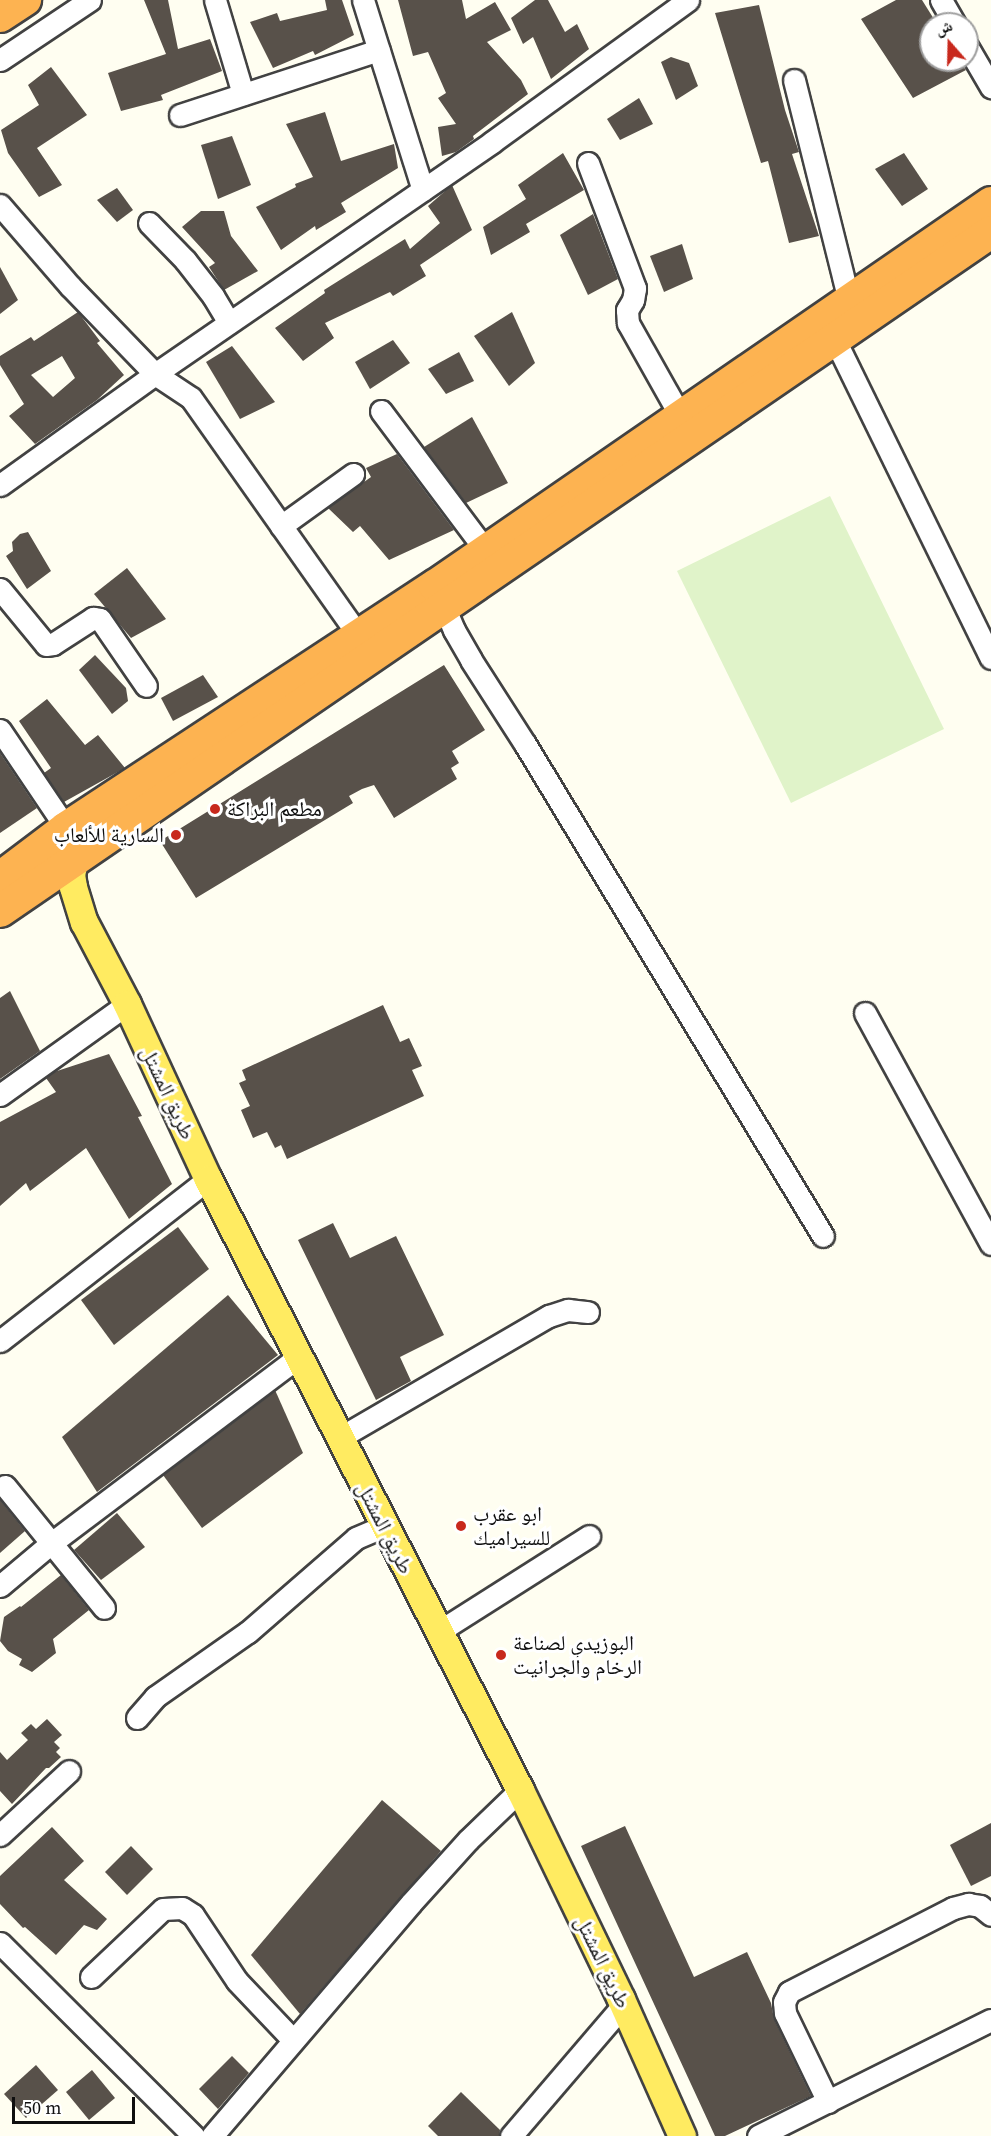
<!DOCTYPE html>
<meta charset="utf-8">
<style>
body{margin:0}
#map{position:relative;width:991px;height:2136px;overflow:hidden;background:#fffef1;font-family:"Source Serif 4","Noto Naskh Arabic",serif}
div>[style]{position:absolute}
.pitch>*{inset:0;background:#e0f3c9}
.building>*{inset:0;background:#58514a}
.roads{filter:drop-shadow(2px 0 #424242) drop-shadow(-2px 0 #424242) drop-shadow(0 2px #424242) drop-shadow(0 -2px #424242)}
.minor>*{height:21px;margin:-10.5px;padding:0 10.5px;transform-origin:10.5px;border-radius:10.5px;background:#fff}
.major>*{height:27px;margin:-13.5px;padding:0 13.5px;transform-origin:13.5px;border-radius:13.5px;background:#ffeb61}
.highway>*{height:32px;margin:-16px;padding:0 16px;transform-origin:16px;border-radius:16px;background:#fdb351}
.dots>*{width:16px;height:16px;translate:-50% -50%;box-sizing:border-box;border:3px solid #fff;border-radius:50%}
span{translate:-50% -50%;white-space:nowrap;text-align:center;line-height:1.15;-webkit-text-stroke:6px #fff;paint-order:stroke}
.poi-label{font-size:21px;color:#0f0f0f}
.left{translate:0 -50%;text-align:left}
.right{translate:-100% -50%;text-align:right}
.street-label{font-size:21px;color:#0f0f0f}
.north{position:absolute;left:919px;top:12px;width:60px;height:60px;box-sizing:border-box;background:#fff;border:2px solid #9f9f9f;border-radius:50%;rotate:340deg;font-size:16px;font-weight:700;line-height:24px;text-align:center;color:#0f0f0f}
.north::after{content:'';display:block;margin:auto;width:21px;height:27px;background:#c8291d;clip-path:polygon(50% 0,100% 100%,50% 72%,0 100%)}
.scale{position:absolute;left:12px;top:2097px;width:123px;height:27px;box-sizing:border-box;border:3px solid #0f0f0f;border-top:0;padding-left:8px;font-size:18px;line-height:21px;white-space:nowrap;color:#0f0f0f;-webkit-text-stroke:4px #fff;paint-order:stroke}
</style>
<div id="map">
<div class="pitch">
<i style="clip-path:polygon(830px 496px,944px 729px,791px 803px,677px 571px)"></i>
</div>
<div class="building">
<i style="clip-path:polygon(144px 0,168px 0,178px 49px,210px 39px,222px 71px,161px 95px,163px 100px,121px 111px,108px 73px,166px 54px)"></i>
<i style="clip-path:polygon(325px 0,342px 0,354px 35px,315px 55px,313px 51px,273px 68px,250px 22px,277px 13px,280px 21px,327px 10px)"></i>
<i style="clip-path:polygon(398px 0,462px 0,466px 19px,495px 2px,511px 30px,487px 42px,521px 80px,528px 94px,473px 136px,474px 139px,456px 152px,442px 156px,438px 127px,456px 124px,438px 98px,446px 93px,428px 52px,413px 56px)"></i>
<i style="clip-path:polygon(535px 0,548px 0,565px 32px,577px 24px,589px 49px,551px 79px,533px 37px,523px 44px,511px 18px)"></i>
<i style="clip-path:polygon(896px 0,922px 0,937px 24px,931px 24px,931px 60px,958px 60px,966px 70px,913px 98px,861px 19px)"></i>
<i style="clip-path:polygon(759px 5px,785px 110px,799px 152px,792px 154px,819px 236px,789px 243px,768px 161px,761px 163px,715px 13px)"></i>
<i style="clip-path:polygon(671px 57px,689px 63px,698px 86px,676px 100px,661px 62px)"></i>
<i style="clip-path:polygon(51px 67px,87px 115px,37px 148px,62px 185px,39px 197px,8px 153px,1px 130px,39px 105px,28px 85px)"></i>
<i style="clip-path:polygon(639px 98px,653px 124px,620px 140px,607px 119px)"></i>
<i style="clip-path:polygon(325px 112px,341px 161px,394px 144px,398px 168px,341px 203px,346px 212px,316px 230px,315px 226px,281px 250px,256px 207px,296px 187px,295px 184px,313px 177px,286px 124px)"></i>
<i style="clip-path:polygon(232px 136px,251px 185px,218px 199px,201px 145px)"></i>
<i style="clip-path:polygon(563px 153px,584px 190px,526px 224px,530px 232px,491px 255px,483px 227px,526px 199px,518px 185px)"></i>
<i style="clip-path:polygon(904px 153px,928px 189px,902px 206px,875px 169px)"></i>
<i style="clip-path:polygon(452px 185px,472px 230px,420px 265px,426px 276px,393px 296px,390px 292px,325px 323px,334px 338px,303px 361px,275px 328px,325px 293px,324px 290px,405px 239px,410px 249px,440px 223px,428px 206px)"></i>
<i style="clip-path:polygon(117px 188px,133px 210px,117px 222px,97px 200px)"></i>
<i style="clip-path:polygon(201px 211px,224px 211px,231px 236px,258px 271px,224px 290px,209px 267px,215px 263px,182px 227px)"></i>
<i style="clip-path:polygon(593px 214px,618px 279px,588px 295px,560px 235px)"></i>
<i style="clip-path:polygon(682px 244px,693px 279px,664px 292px,650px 256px)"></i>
<i style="clip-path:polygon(0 267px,18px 300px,0 314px)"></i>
<i style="clip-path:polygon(evenodd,78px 312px,100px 341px,97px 343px,124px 375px,97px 400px,35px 444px,9px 416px,24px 404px,0 365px,0 356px,31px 337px,34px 341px,78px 312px,62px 356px,75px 378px,53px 397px,31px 375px,62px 356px)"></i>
<i style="clip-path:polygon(512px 312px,535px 363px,509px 386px,474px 336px)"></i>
<i style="clip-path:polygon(393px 340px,410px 363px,370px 389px,355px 362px)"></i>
<i style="clip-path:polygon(232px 346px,275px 402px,240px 419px,206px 362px)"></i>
<i style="clip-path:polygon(459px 352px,474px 381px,446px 394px,428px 369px)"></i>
<i style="clip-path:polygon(472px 417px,508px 483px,466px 503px,424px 447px)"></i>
<i style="clip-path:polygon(397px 454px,454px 530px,389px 560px,360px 526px,353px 532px,328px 508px,371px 477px,366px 468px)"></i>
<i style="clip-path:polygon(28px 532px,51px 571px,27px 589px,6px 556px,13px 551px,12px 542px,20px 534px)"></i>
<i style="clip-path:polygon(127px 568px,166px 619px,131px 638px,94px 594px)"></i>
<i style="clip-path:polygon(95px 655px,126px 688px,128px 701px,112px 714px,79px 670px)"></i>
<i style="clip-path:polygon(444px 665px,485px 730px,452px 751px,459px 763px,451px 768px,457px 779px,394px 818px,374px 785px,362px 789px,349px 796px,353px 803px,196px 898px,160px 841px)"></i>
<i style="clip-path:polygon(203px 675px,218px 697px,173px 721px,161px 698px)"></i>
<i style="clip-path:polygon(47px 699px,85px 745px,98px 735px,125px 768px,64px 802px,44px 773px,51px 768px,19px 721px)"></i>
<i style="clip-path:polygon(0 753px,37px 808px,0 833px)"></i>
<i style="clip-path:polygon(10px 991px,40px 1051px,0 1079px,0 998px)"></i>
<i style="clip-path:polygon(383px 1005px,400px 1042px,409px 1038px,422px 1066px,412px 1070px,424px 1096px,287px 1159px,281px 1145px,275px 1148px,267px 1132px,253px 1138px,241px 1110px,250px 1106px,239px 1083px,246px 1080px,242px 1070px)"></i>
<i style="clip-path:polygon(109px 1054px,142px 1116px,138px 1117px,172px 1184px,129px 1219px,86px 1148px,30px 1191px,26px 1183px,0 1206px,0 1122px,56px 1092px,46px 1078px,54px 1072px)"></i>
<i style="clip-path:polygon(333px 1223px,350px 1258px,396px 1236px,444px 1335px,400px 1357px,411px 1381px,376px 1400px,298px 1240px)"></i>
<i style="clip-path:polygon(178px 1227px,209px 1269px,114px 1345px,81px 1300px)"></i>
<i style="clip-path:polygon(228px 1295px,278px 1355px,97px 1492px,62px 1437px)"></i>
<i style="clip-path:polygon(275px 1390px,303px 1453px,202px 1528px,163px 1475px)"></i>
<i style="clip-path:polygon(0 1500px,25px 1531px,0 1553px)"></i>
<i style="clip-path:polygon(117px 1513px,145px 1547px,101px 1580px,74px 1550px)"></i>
<i style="clip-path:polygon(61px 1575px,89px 1610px,53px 1639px,56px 1653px,32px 1672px,19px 1665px,22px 1659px,8px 1651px,0 1641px,4px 1617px,20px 1606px,21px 1607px)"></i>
<i style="clip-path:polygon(47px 1719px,62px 1735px,54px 1742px,60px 1748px,56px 1752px,61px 1757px,49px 1768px,46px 1768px,12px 1804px,0 1791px,0 1752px,7px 1760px,28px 1740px,21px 1733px,31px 1724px,36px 1729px)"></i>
<i style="clip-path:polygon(382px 1800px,441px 1851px,300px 2014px,251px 1955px)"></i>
<i style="clip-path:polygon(991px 1823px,991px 1876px,971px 1886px,950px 1845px)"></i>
<i style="clip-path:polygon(625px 1826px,694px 1977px,747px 1952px,771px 2003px,774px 2019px,811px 2096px,725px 2136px,715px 2136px,581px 1846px)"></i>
<i style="clip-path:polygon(52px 1827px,84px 1861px,64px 1880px,107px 1919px,97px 1930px,84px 1925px,56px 1955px,25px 1927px,23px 1928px,0 1904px,0 1876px)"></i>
<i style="clip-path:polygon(131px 1846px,153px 1869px,127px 1895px,105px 1872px)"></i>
<i style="clip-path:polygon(232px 2056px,249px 2073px,218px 2109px,199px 2089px)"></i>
<i style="clip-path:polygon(36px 2065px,58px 2090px,26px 2118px,4px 2094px)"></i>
<i style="clip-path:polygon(92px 2070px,115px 2098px,89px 2120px,66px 2092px)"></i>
<i style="clip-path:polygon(461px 2092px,500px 2130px,499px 2136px,438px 2136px,428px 2126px)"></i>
</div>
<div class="roads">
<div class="minor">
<i style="left:215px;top:0;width:98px;rotate:73.4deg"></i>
<i style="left:363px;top:0;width:199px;rotate:72.5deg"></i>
<i style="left:941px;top:0;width:28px;rotate:60deg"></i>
<i style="left:967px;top:46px;width:48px;rotate:59.7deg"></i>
<i style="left:0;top:60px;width:108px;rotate:-33.7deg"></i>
<i style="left:794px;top:80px;width:228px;rotate:76deg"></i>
<i style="left:180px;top:115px;width:209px;rotate:-18.1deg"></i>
<i style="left:588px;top:163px;width:134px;rotate:69.4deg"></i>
<i style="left:635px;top:288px;width:12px;rotate:99deg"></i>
<i style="left:633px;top:300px;width:12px;rotate:121deg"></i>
<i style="left:627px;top:310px;width:13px;rotate:86deg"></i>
<i style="left:628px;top:323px;width:108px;rotate:60.6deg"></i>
<i style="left:0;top:205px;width:107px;rotate:49.2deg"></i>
<i style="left:70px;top:286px;width:122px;rotate:46deg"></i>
<i style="left:155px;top:374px;width:43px;rotate:33.7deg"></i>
<i style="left:191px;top:398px;width:291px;rotate:54.8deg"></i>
<i style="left:149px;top:223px;width:52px;rotate:45.8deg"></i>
<i style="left:185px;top:260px;width:46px;rotate:52.1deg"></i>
<i style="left:213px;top:296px;width:31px;rotate:59deg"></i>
<i style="left:835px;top:340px;width:354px;rotate:63.9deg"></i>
<i style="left:381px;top:411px;width:175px;rotate:53.1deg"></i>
<i style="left:0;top:485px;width:191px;rotate:-35.6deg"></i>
<i style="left:155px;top:374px;width:409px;rotate:-34.5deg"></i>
<i style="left:492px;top:142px;width:242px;rotate:-35.9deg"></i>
<i style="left:281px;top:526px;width:89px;rotate:-35.8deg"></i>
<i style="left:0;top:589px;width:72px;rotate:50.6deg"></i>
<i style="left:46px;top:645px;width:7px;rotate:-8deg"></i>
<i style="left:53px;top:644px;width:48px;rotate:-33deg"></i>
<i style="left:93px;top:618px;width:7px;rotate:8deg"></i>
<i style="left:100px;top:619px;width:81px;rotate:55.5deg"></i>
<i style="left:440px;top:597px;width:36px;rotate:67deg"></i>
<i style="left:454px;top:630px;width:34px;rotate:60deg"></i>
<i style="left:471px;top:660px;width:100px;rotate:57.3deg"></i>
<i style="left:525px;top:744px;width:575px;rotate:58.8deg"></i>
<i style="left:0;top:730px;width:118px;rotate:56deg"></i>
<i style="left:865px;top:1013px;width:263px;rotate:61.4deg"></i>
<i style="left:0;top:1095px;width:156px;rotate:-35.6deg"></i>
<i style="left:0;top:1341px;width:264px;rotate:-37.9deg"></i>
<i style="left:339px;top:1438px;width:243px;rotate:-30.2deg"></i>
<i style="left:549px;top:1316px;width:20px;rotate:-18deg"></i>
<i style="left:568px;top:1310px;width:20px;rotate:6deg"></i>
<i style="left:5px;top:1486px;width:157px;rotate:50.9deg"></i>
<i style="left:0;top:1586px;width:65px;rotate:-40deg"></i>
<i style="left:50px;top:1544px;width:311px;rotate:-37deg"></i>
<i style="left:438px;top:1632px;width:179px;rotate:-32.4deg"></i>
<i style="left:137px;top:1718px;width:28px;rotate:-49deg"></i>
<i style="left:155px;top:1697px;width:113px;rotate:-35deg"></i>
<i style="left:248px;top:1632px;width:143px;rotate:-41deg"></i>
<i style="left:356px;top:1538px;width:30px;rotate:-23deg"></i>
<i style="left:0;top:1835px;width:94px;rotate:-42.8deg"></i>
<i style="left:0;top:1943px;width:274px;rotate:44.9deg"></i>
<i style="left:91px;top:1977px;width:99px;rotate:-43.4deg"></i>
<i style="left:163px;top:1909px;width:19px;rotate:-3deg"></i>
<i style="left:182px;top:1908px;width:13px;rotate:32deg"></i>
<i style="left:193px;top:1915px;width:79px;rotate:56.3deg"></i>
<i style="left:237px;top:1981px;width:80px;rotate:46.5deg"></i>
<i style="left:828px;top:2102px;width:99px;rotate:-115.8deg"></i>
<i style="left:785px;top:2013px;width:11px;rotate:-95deg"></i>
<i style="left:784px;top:2002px;width:11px;rotate:-63deg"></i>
<i style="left:789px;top:1992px;width:184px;rotate:-27.1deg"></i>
<i style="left:953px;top:1908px;width:16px;rotate:-15deg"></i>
<i style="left:968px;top:1904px;width:12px;rotate:9deg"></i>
<i style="left:980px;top:1906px;width:14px;rotate:39deg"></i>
<i style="left:212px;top:2136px;width:306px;rotate:-49.5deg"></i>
<i style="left:411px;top:1903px;width:85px;rotate:-47.9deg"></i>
<i style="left:468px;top:1840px;width:72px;rotate:-43.9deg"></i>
<i style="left:511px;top:2136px;width:174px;rotate:-49.4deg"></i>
<i style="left:758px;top:2136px;width:260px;rotate:-26.5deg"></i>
</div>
<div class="major">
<i style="left:75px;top:858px;width:16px;rotate:104deg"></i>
<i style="left:71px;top:874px;width:13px;rotate:81deg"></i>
<i style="left:73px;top:887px;width:37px;rotate:73deg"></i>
<i style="left:84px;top:922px;width:93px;rotate:62.3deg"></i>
<i style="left:127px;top:1004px;width:193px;rotate:65.2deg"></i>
<i style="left:208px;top:1179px;width:686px;rotate:62.95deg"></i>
<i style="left:520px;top:1790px;width:232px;rotate:64.2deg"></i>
<i style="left:621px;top:1999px;width:150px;rotate:66deg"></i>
</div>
<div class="highway">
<i style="left:0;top:16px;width:30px;rotate:-33deg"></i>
<i style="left:0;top:878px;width:83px;rotate:-37.1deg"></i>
<i style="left:66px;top:828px;width:441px;rotate:-33.3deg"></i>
<i style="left:435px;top:586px;width:675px;rotate:-34.56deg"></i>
<i style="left:0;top:911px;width:1201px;rotate:-34.42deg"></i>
</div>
</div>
<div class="dots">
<i style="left:215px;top:809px;background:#c8291d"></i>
<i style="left:176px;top:835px;background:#c8291d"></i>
<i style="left:461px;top:1526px;background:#c8291d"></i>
<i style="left:501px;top:1655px;background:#c8291d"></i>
</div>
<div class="poi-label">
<span class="left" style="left:227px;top:809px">مطعم البراكة</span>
<span class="right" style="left:164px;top:835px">السارية للألعاب</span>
<span class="left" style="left:473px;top:1526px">ابو عقرب<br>للسيراميك</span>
<span class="left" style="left:513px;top:1655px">البوزيدي لصناعة<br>الرخام والجرانيت</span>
</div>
<div class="street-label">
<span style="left:168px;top:1093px;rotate:65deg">طريق المشتل</span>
<span style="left:385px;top:1528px;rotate:63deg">طريق المشتل</span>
<span style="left:603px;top:1962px;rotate:64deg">طريق المشتل</span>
</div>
<div class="north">ش</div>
<div class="scale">50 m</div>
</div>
